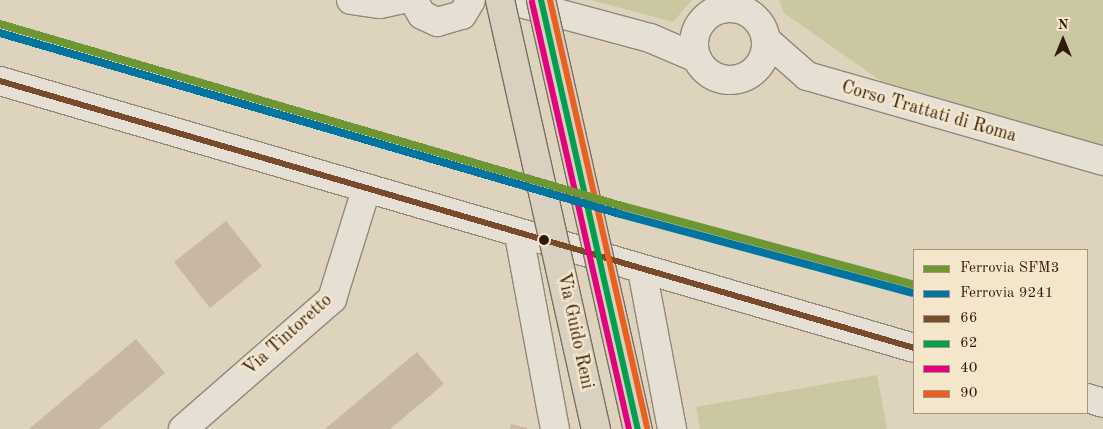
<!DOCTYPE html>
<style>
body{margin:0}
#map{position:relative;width:1103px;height:429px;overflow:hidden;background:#ded3bd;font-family:"Old Standard TT",serif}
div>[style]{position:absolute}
.green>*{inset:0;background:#cac7a1}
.building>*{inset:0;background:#c9b7a5}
.roads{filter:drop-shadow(1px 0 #91887a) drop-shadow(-1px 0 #91887a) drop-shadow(0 1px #91887a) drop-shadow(0 -1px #91887a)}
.minor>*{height:28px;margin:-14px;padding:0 14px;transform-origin:14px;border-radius:14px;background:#e5dfd4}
.minor>.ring{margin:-14px;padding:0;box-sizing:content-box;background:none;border:28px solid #e5dfd4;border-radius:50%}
.bridges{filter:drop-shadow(1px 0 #786f62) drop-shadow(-1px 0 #786f62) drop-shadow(0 1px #786f62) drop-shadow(0 -1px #786f62)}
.major-bridge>*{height:28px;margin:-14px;padding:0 14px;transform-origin:14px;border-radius:14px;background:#d9d0c0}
.bus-1>*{height:6px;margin:-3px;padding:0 3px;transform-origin:3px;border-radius:3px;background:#7a4b2a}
.bus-2>*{height:6px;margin:-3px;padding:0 3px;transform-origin:3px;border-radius:3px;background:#029f4e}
.bus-3>*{height:6px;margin:-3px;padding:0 3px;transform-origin:3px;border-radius:3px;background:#e5007d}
.bus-4>*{height:6px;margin:-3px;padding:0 3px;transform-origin:3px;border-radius:3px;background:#e86121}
.rail-1>*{height:8px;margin:-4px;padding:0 4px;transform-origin:4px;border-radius:4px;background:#6e9633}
.rail-2>*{height:8px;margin:-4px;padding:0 4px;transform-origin:4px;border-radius:4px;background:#0075a1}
.dots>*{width:14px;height:14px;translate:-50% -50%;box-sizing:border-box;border:2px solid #f3e6cb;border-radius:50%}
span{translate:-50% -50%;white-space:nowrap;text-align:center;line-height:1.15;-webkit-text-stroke:5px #f3e6cb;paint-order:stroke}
.street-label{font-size:18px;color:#31190c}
.legend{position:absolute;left:913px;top:249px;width:175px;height:165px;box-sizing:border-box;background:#f3e6cb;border:1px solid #a5947f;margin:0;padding:6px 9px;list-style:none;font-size:15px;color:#31190c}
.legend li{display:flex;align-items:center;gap:10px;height:25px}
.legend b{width:25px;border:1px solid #a5947f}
.north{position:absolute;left:1038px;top:15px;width:50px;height:50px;-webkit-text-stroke:4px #f3e6cb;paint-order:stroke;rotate:0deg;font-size:14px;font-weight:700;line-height:20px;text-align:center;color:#31190c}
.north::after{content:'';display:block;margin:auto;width:18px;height:22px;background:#31190c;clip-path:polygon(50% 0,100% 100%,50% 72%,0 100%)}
</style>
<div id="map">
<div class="green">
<i style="clip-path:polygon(591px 0,692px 0,673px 22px)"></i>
<i style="clip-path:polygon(779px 0,1103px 0,1103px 146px,881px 81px,784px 13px)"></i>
<i style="clip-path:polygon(877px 375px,887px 429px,700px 429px,696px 407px)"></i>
</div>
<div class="building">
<i style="clip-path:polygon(226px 221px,262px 266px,210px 308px,174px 262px)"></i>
<i style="clip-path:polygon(136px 339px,165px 373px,99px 429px,29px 429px)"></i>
<i style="clip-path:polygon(417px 352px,444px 384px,390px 429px,325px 429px)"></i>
<i style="clip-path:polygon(511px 424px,527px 428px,527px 429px,510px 429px)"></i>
</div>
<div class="roads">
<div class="minor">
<i style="left:351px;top:0;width:29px;rotate:8deg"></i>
<i style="left:380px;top:4px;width:19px;rotate:-12deg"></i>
<i style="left:413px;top:0;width:17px;rotate:59deg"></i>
<i style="left:422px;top:15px;width:17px;rotate:25deg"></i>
<i style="left:437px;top:22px;width:26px;rotate:-16deg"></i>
<i style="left:462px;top:15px;width:17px;rotate:-59deg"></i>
<i style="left:509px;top:0;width:146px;rotate:15.1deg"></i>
<i style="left:650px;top:38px;width:51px;rotate:23.1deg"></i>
<i class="ring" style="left:694px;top:8px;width:44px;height:44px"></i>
<i style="left:766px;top:40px;width:55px;rotate:41.3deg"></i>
<i style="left:807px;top:76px;width:308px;rotate:16deg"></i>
<i style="left:0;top:81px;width:952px;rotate:16.28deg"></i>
<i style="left:519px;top:235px;width:197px;rotate:79.5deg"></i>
<i style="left:642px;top:270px;width:162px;rotate:79.3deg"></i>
<i style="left:1087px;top:398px;width:17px;rotate:17deg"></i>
<i style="left:183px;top:429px;width:198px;rotate:-41.1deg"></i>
<i style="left:332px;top:299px;width:114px;rotate:-72.7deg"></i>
</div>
</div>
<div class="bridges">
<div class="major-bridge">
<i style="left:500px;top:0;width:440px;rotate:77.4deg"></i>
<i style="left:541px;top:0;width:440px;rotate:77.3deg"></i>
</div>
</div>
<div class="bus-1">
<i style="left:0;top:81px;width:952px;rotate:16.28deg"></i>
</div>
<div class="bus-2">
<i style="left:541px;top:0;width:440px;rotate:77.3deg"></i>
</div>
<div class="bus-3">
<i style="left:532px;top:2px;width:438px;rotate:77.2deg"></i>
</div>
<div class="bus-4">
<i style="left:550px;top:0;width:438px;rotate:77.2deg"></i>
</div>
<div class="rail-1">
<i style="left:0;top:24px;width:648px;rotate:16.31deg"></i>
<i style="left:622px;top:206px;width:302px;rotate:15.1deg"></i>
</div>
<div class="rail-2">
<i style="left:0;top:33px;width:646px;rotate:16.27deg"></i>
<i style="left:620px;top:214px;width:302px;rotate:15.1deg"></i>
</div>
<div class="dots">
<i style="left:544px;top:240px;background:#31190c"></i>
</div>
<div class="street-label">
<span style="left:929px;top:112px;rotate:16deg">Corso Trattati di Roma</span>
<span style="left:575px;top:331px;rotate:78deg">Via Guido Reni</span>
<span style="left:288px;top:335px;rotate:-42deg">Via Tintoretto</span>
</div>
<ul class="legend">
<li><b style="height:6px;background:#6e9633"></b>Ferrovia SFM3</li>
<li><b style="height:6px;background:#0075a1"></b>Ferrovia 9241</li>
<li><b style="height:6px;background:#7a4b2a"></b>66</li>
<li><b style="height:6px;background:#029f4e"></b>62</li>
<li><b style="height:6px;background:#e5007d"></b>40</li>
<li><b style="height:6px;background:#e86121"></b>90</li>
</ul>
<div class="north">N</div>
</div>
